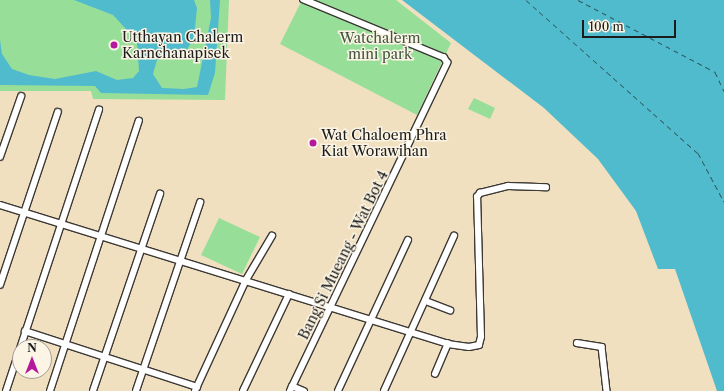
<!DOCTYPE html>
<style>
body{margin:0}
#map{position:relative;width:724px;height:391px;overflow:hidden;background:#f0e0c0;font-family:"Libre Caslon Text",serif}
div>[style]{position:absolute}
.green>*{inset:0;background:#97de98}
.water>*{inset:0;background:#50bbcc}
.ferry>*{height:1px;margin-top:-0.5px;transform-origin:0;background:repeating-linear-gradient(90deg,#315c62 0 5px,transparent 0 9px)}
.roads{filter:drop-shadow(1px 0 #3c3935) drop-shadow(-1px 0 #3c3935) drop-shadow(0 1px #3c3935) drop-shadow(0 -1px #3c3935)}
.street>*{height:5.5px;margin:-2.75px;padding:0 2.75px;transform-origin:2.75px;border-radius:2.75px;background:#fff}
.dots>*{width:11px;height:11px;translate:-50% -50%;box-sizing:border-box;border:2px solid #fcf5e5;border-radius:50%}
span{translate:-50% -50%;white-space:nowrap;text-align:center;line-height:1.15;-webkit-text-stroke:3px #fcf5e5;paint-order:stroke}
.poi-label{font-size:14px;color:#1c1c1c}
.left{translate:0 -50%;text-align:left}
.park-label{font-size:14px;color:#415641}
.street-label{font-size:14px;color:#1c1c1c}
.north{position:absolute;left:12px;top:339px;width:40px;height:40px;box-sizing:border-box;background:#fcf5e5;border:1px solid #a29e95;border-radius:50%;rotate:0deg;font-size:11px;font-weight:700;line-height:16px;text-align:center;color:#1c1c1c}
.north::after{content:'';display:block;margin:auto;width:14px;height:18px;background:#b5179e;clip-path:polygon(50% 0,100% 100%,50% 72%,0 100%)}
.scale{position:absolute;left:582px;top:20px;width:94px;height:18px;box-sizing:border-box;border:2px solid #1c1c1c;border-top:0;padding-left:5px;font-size:12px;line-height:14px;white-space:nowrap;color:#1c1c1c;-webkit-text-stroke:3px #fcf5e5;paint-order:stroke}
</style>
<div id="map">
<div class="green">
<i style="clip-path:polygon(0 0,229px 0,225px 100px,93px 99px,91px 91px,0 91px)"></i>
<i style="clip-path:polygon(302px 0,396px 0,451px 43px,417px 115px,280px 44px)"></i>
<i style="clip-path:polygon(474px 98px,495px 108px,490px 119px,468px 109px)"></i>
<i style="clip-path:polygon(219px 218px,260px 237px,242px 274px,201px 255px)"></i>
</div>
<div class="water">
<i style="clip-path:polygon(74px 0,194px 0,197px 8px,194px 38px,186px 51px,157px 60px,153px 74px,162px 88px,184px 89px,197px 87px,211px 18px,210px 0,220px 0,215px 73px,208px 95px,101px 93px,95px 86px,0 85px,0 40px,2px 54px,12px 69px,29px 75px,55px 79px,96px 71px,117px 80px,133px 78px,139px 71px,137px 43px,125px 28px,113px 15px)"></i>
<i style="clip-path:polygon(402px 0,724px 0,724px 391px,717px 391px,675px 269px,658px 269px,636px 211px,598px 159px,544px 108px)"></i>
</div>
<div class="ferry">
<i style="left:526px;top:0;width:230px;rotate:41.7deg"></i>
<i style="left:698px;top:153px;width:55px;rotate:62deg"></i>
<i style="left:578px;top:0;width:155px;rotate:27.7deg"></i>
<i style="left:715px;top:72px;width:21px;rotate:65deg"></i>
</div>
<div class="roads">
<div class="street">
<i style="left:0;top:157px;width:64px;rotate:-70.7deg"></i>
<i style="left:0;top:205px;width:469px;rotate:17.2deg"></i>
<i style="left:448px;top:344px;width:21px;rotate:8deg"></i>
<i style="left:469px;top:347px;width:10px;rotate:-11deg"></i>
<i style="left:479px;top:345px;width:8px;rotate:-76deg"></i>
<i style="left:481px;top:337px;width:140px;rotate:-91.6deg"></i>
<i style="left:477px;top:197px;width:5px;rotate:-53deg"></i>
<i style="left:480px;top:193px;width:29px;rotate:-14deg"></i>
<i style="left:508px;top:186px;width:38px;rotate:2deg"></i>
<i style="left:0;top:285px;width:182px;rotate:-71.5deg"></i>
<i style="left:426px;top:301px;width:26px;rotate:21deg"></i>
<i style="left:25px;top:331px;width:181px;rotate:18deg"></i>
<i style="left:577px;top:343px;width:25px;rotate:9deg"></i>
<i style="left:602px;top:347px;width:44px;rotate:83.5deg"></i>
<i style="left:435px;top:374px;width:33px;rotate:-67deg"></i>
<i style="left:292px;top:386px;width:13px;rotate:23deg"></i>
<i style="left:6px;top:391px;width:296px;rotate:-71.7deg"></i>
<i style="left:50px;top:391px;width:284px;rotate:-71.8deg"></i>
<i style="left:93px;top:391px;width:208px;rotate:-71.2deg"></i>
<i style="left:136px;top:391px;width:199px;rotate:-71.2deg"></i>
<i style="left:195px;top:391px;width:122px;rotate:-65.3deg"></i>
<i style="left:246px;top:280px;width:51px;rotate:-59.4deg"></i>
<i style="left:243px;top:391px;width:107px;rotate:-64.6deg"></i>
<i style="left:290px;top:391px;width:364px;rotate:-64.4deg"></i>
<i style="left:447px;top:63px;width:6px;rotate:-121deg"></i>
<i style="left:444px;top:58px;width:152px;rotate:-157.5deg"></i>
<i style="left:338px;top:391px;width:166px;rotate:-65.1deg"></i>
<i style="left:384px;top:391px;width:170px;rotate:-65.7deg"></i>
</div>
</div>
<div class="dots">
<i style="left:114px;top:45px;background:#b5179e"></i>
<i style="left:313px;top:143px;background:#b5179e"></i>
</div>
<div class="poi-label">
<span class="left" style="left:122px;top:45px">Utthayan Chalerm<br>Karnchanapisek</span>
<span class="left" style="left:321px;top:143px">Wat Chaloem Phra<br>Kiat Worawihan</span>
</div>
<div class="park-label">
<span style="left:380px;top:46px">Watchalerm<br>mini park</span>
</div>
<div class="street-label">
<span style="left:343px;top:255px;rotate:-64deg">Bang Si Mueang - Wat Bot 4</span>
</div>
<div class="north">N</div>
<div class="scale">100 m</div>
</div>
